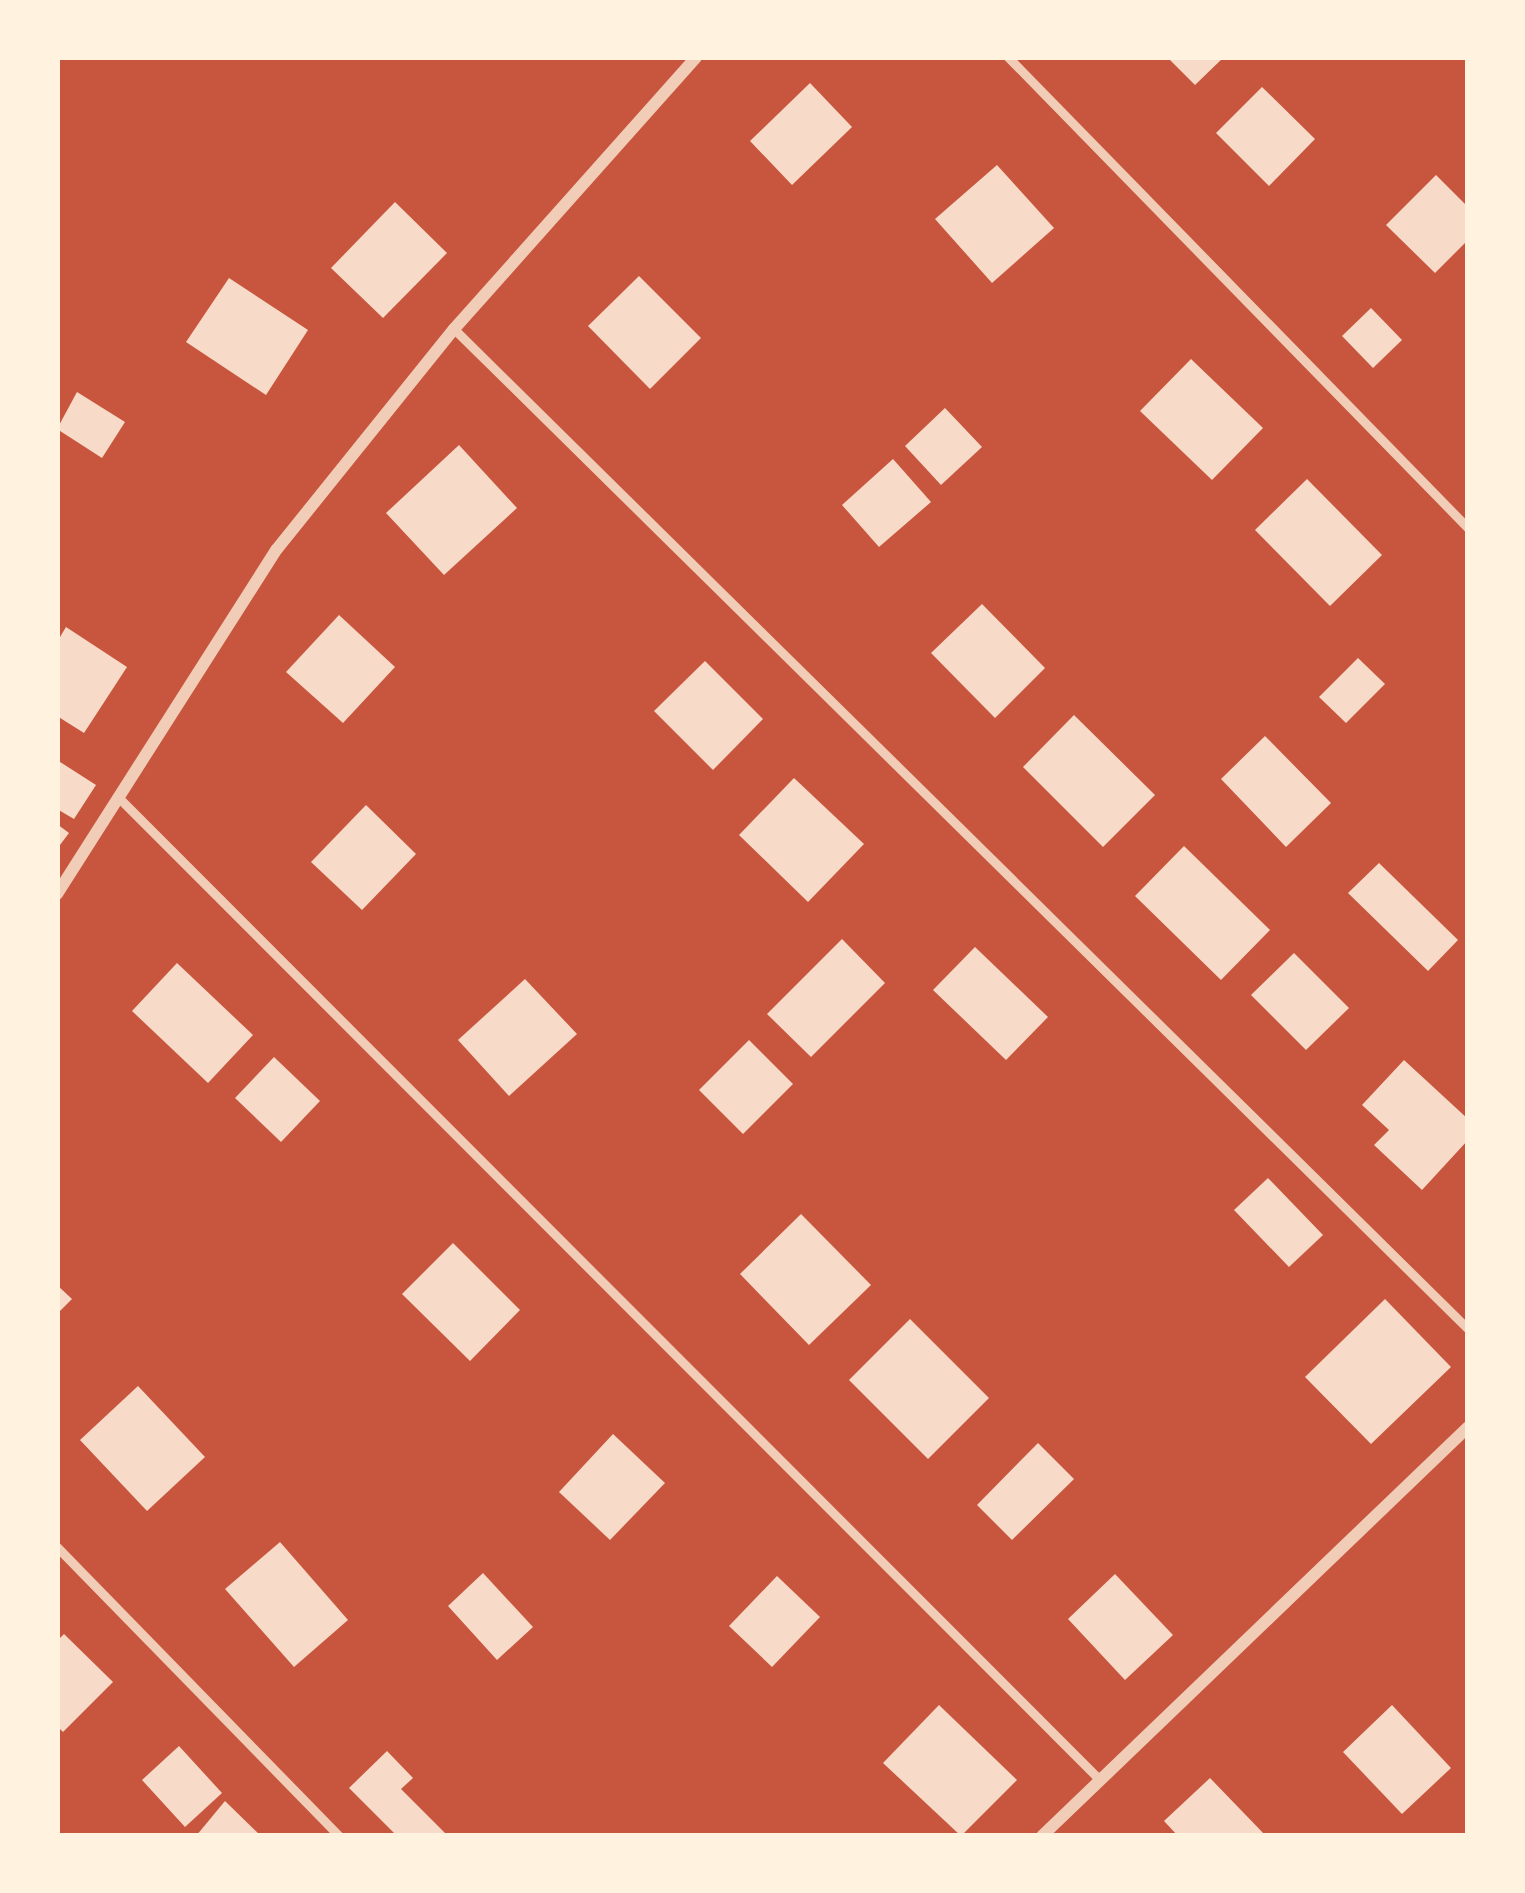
<!DOCTYPE html>
<style>
body{margin:0}
#map{position:relative;width:1525px;height:1893px;overflow:hidden;background:#c8553d;font-family:"PT Sans Narrow",sans-serif}
div>[style]{position:absolute}
.building>*{inset:0;background:#f7dbc8}
.service>*{height:9px;margin:-4.5px;padding:0 4.5px;transform-origin:4.5px;border-radius:4.5px;background:#f1ccb7}
.minor>*{height:12px;margin:-6px;padding:0 6px;transform-origin:6px;border-radius:6px;background:#f1ccb7}
span{translate:-50% -50%;white-space:nowrap;text-align:center;line-height:1.15;-webkit-text-stroke:10px #fff3e0;paint-order:stroke}
.frame{position:absolute;inset:0;border:60px solid #fff3e0;pointer-events:none}
</style>
<div id="map">
<div class="building">
<i style="clip-path:polygon(1167px 57px,1224px 57px,1195px 85px)"></i>
<i style="clip-path:polygon(810px 83px,852px 127px,792px 185px,750px 141px)"></i>
<i style="clip-path:polygon(1262px 87px,1315px 139px,1269px 186px,1216px 133px)"></i>
<i style="clip-path:polygon(997px 165px,1054px 228px,992px 283px,935px 219px)"></i>
<i style="clip-path:polygon(1436px 175px,1468px 207px,1468px 240px,1435px 273px,1386px 225px)"></i>
<i style="clip-path:polygon(395px 202px,447px 253px,383px 318px,331px 268px)"></i>
<i style="clip-path:polygon(639px 276px,701px 338px,650px 389px,588px 326px)"></i>
<i style="clip-path:polygon(229px 278px,308px 330px,266px 395px,186px 342px)"></i>
<i style="clip-path:polygon(1371px 308px,1402px 340px,1373px 368px,1342px 336px)"></i>
<i style="clip-path:polygon(1191px 359px,1263px 428px,1212px 480px,1140px 411px)"></i>
<i style="clip-path:polygon(77px 392px,125px 422px,102px 458px,57px 429px)"></i>
<i style="clip-path:polygon(945px 408px,982px 447px,941px 485px,905px 446px)"></i>
<i style="clip-path:polygon(459px 445px,517px 508px,444px 575px,386px 513px)"></i>
<i style="clip-path:polygon(893px 459px,931px 502px,879px 547px,842px 505px)"></i>
<i style="clip-path:polygon(1307px 479px,1382px 555px,1330px 606px,1255px 530px)"></i>
<i style="clip-path:polygon(982px 604px,1045px 668px,995px 718px,931px 653px)"></i>
<i style="clip-path:polygon(339px 615px,395px 667px,343px 723px,286px 672px)"></i>
<i style="clip-path:polygon(66px 627px,127px 667px,84px 733px,57px 716px,57px 642px)"></i>
<i style="clip-path:polygon(1358px 658px,1385px 684px,1346px 723px,1319px 697px)"></i>
<i style="clip-path:polygon(705px 661px,763px 719px,713px 770px,654px 711px)"></i>
<i style="clip-path:polygon(1074px 715px,1155px 795px,1103px 847px,1023px 767px)"></i>
<i style="clip-path:polygon(1265px 736px,1331px 803px,1286px 847px,1221px 779px)"></i>
<i style="clip-path:polygon(57px 760px,96px 785px,74px 819px,57px 809px)"></i>
<i style="clip-path:polygon(794px 778px,864px 844px,808px 902px,739px 835px)"></i>
<i style="clip-path:polygon(366px 805px,416px 854px,362px 910px,311px 862px)"></i>
<i style="clip-path:polygon(57px 824px,69px 833px,57px 849px)"></i>
<i style="clip-path:polygon(1184px 846px,1270px 930px,1221px 980px,1135px 896px)"></i>
<i style="clip-path:polygon(1379px 863px,1458px 940px,1428px 971px,1348px 893px)"></i>
<i style="clip-path:polygon(842px 939px,885px 983px,811px 1057px,767px 1014px)"></i>
<i style="clip-path:polygon(975px 947px,1048px 1017px,1006px 1060px,933px 990px)"></i>
<i style="clip-path:polygon(1294px 953px,1349px 1008px,1306px 1050px,1251px 995px)"></i>
<i style="clip-path:polygon(177px 963px,253px 1035px,208px 1083px,132px 1011px)"></i>
<i style="clip-path:polygon(525px 979px,577px 1034px,509px 1096px,458px 1040px)"></i>
<i style="clip-path:polygon(749px 1040px,793px 1084px,743px 1134px,699px 1090px)"></i>
<i style="clip-path:polygon(274px 1057px,320px 1101px,281px 1142px,235px 1098px)"></i>
<i style="clip-path:polygon(1404px 1060px,1468px 1119px,1468px 1140px,1422px 1190px,1374px 1145px,1389px 1130px,1362px 1105px)"></i>
<i style="clip-path:polygon(1268px 1178px,1323px 1235px,1289px 1267px,1234px 1210px)"></i>
<i style="clip-path:polygon(801px 1214px,871px 1285px,809px 1345px,740px 1274px)"></i>
<i style="clip-path:polygon(453px 1243px,520px 1310px,470px 1361px,402px 1294px)"></i>
<i style="clip-path:polygon(57px 1285px,72px 1299px,57px 1314px)"></i>
<i style="clip-path:polygon(1385px 1299px,1451px 1367px,1371px 1444px,1305px 1377px)"></i>
<i style="clip-path:polygon(910px 1319px,989px 1398px,928px 1459px,849px 1380px)"></i>
<i style="clip-path:polygon(138px 1386px,205px 1457px,147px 1511px,80px 1440px)"></i>
<i style="clip-path:polygon(613px 1434px,665px 1483px,610px 1540px,559px 1492px)"></i>
<i style="clip-path:polygon(1038px 1443px,1074px 1479px,1012px 1540px,977px 1505px)"></i>
<i style="clip-path:polygon(280px 1542px,348px 1620px,294px 1667px,225px 1589px)"></i>
<i style="clip-path:polygon(483px 1573px,533px 1627px,497px 1660px,448px 1606px)"></i>
<i style="clip-path:polygon(1115px 1574px,1173px 1635px,1125px 1680px,1068px 1619px)"></i>
<i style="clip-path:polygon(777px 1576px,820px 1617px,772px 1667px,729px 1626px)"></i>
<i style="clip-path:polygon(64px 1634px,113px 1682px,63px 1732px,57px 1726px,57px 1641px)"></i>
<i style="clip-path:polygon(939px 1705px,1017px 1780px,961px 1836px,883px 1763px)"></i>
<i style="clip-path:polygon(1392px 1705px,1451px 1768px,1402px 1814px,1343px 1752px)"></i>
<i style="clip-path:polygon(179px 1746px,222px 1793px,185px 1827px,142px 1780px)"></i>
<i style="clip-path:polygon(387px 1751px,413px 1778px,401px 1789px,448px 1836px,397px 1836px,349px 1788px)"></i>
<i style="clip-path:polygon(1210px 1778px,1266px 1836px,1178px 1836px,1164px 1821px)"></i>
<i style="clip-path:polygon(225px 1801px,261px 1836px,196px 1836px)"></i>
</div>
<div class="service">
<i style="left:1008px;top:57px;width:658px;rotate:45.68deg"></i>
<i style="left:454px;top:329px;width:1424px;rotate:44.6deg"></i>
<i style="left:121px;top:800px;width:1384px;rotate:45.03deg"></i>
<i style="left:57px;top:1547px;width:404px;rotate:45.7deg"></i>
</div>
<div class="minor">
<i style="left:57px;top:894px;width:409px;rotate:-57.5deg"></i>
<i style="left:277px;top:549px;width:282px;rotate:-51.2deg"></i>
<i style="left:454px;top:329px;width:364px;rotate:-48.3deg"></i>
<i style="left:1042px;top:1836px;width:591px;rotate:-43.83deg"></i>
</div>
<div class="frame"></div>
</div>
